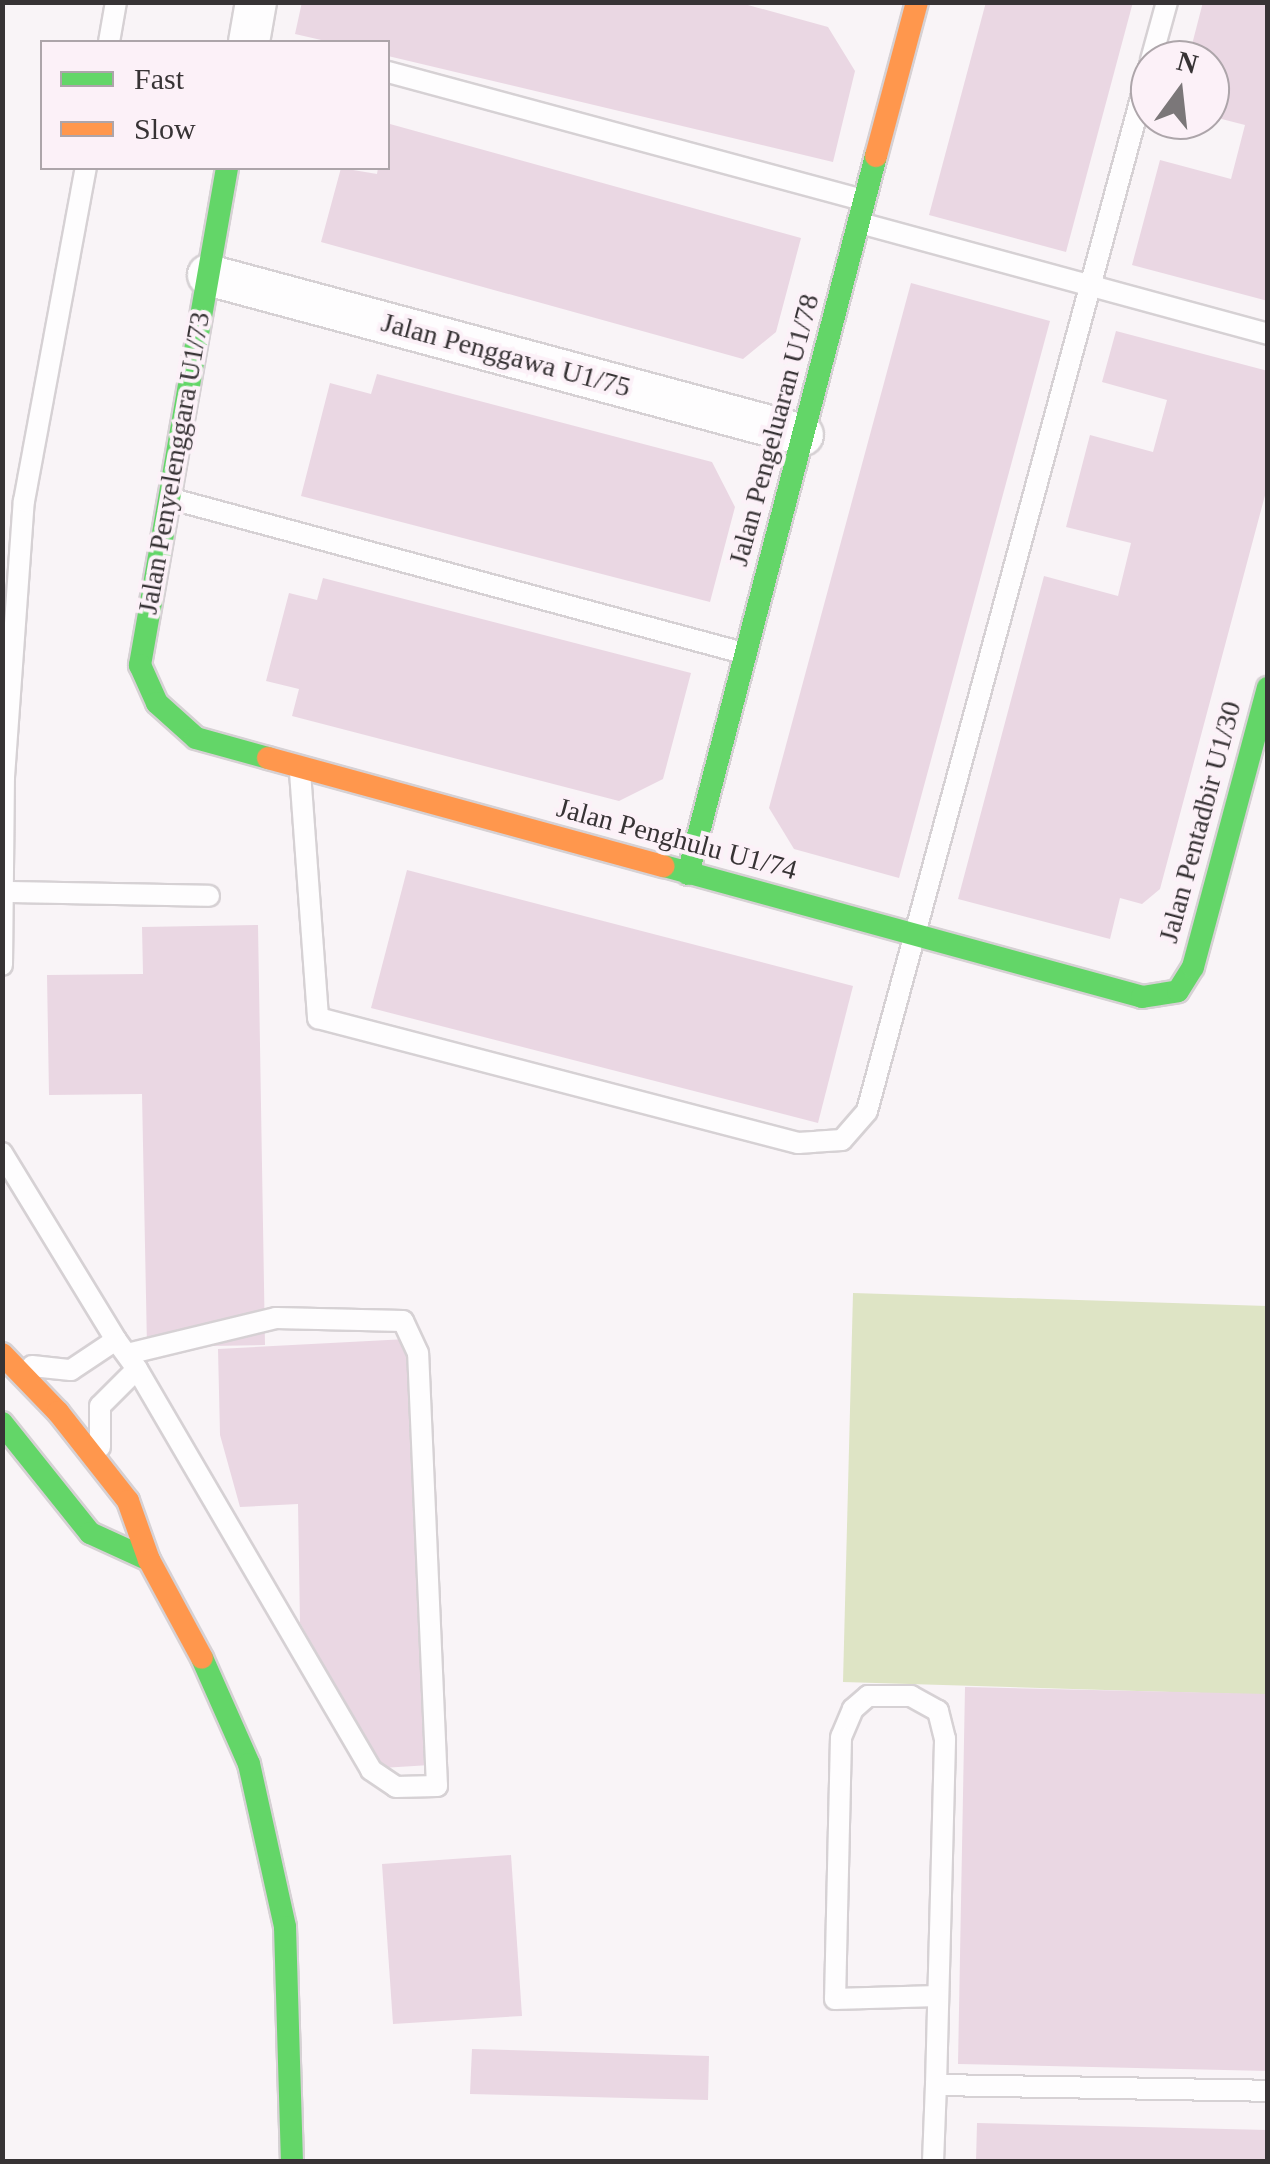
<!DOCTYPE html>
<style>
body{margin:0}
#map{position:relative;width:1270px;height:2164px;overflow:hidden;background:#f9f4f7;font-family:Georgia,serif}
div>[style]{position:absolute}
.green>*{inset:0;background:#dee4c5}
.building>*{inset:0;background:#ead7e3}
.roads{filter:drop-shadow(2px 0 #d6d1d4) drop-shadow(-2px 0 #d6d1d4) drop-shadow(0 2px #d6d1d4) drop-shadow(0 -2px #d6d1d4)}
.lane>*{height:20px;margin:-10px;padding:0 10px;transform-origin:10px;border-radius:10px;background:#fefdfe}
.street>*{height:40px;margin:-20px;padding:0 20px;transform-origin:20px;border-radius:20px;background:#fefdfe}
.fast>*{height:22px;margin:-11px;padding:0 11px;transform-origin:11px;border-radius:11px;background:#63d668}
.slow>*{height:22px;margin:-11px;padding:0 11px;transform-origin:11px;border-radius:11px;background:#ff974d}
span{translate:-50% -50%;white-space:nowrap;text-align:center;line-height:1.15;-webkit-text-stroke:8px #fcf1f8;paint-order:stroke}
.street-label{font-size:28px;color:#373335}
.frame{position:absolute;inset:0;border:5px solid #373335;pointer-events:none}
.legend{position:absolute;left:40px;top:40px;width:350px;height:130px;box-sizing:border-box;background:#fcf1f8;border:2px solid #ada5aa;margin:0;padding:12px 18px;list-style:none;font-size:30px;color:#373335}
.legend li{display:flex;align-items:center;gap:20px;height:50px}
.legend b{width:50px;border:2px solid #ada5aa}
.north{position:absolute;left:1130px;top:40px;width:100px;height:100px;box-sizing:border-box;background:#fcf1f8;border:2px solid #ada5aa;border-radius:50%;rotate:15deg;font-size:28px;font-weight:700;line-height:40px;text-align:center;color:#373335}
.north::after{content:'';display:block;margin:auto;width:35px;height:45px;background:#7b7779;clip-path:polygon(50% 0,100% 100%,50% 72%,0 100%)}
</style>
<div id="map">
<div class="green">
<i style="clip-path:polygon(853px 1293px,1267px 1306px,1267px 1695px,843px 1682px)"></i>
</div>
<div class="building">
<i style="clip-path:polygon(302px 2px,737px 2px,828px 27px,855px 71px,833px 162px,388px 56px,388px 42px,330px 42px,295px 34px)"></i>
<i style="clip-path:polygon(986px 2px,1133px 2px,1066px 252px,929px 215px)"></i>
<i style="clip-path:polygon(1203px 2px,1268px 2px,1268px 301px,1132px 265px,1160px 160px,1231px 179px,1245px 125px,1210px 116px,1210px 60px,1188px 60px)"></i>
<i style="clip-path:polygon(390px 124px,801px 238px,776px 332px,743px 359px,321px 242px,341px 168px,377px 174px,378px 168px,388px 168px)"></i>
<i style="clip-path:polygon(911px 283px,1050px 321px,899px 878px,794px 849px,769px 808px)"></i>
<i style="clip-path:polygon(1116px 331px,1268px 371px,1268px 484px,1160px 889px,1142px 904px,1120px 898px,1110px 939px,958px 899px,1044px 576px,1118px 596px,1131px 543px,1066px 527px,1090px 435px,1153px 452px,1167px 400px,1102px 382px)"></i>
<i style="clip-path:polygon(377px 374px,712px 462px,735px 507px,710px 602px,301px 496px,330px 383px,371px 394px)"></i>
<i style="clip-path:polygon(323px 578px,691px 673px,663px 779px,619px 801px,292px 716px,299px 689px,266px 681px,289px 593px,317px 600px)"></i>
<i style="clip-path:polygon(407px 870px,853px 986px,818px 1123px,371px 1008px)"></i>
<i style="clip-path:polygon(258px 925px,265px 1345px,147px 1347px,142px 1094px,49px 1095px,47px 975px,143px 974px,142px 927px)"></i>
<i style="clip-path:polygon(407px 1339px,430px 1765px,382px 1768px,300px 1623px,298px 1504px,240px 1507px,220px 1435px,218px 1349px)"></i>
<i style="clip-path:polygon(965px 1687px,1268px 1694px,1268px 2071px,958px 2064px)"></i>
<i style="clip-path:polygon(511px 1855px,522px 2016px,393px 2024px,382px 1864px)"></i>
<i style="clip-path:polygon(472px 2049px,709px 2056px,708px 2100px,470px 2094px)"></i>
<i style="clip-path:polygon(977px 2123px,1268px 2130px,1268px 2162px,976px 2162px)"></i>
</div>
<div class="roads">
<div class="lane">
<i style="left:109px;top:42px;width:41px;rotate:-80.1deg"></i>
<i style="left:1151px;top:60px;width:60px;rotate:-74.6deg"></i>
<i style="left:388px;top:72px;width:492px;rotate:15.1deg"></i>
<i style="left:860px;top:223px;width:423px;rotate:15.2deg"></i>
<i style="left:172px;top:499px;width:591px;rotate:15.09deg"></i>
<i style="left:300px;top:772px;width:247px;rotate:85.8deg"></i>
<i style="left:318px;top:1018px;width:496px;rotate:14.6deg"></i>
<i style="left:798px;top:1143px;width:44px;rotate:-3.9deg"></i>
<i style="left:842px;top:1140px;width:38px;rotate:-49deg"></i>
<i style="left:867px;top:1111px;width:1084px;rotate:-74.86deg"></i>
<i style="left:6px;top:892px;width:203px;rotate:1.1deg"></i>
<i style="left:2px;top:965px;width:188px;rotate:-89.4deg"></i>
<i style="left:4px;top:777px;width:277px;rotate:-85.9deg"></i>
<i style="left:24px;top:501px;width:339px;rotate:-79.5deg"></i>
<i style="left:2px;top:1153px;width:219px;rotate:58.6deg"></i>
<i style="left:116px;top:1340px;width:36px;rotate:54deg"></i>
<i style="left:137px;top:1369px;width:464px;rotate:59.7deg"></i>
<i style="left:371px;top:1770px;width:30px;rotate:34deg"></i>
<i style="left:396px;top:1787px;width:41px;rotate:-1.4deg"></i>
<i style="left:437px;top:1786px;width:433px;rotate:-92.5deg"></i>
<i style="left:418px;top:1353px;width:35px;rotate:-115deg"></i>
<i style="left:403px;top:1321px;width:127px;rotate:-178.6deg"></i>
<i style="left:276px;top:1318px;width:153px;rotate:166.4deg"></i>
<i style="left:32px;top:1366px;width:39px;rotate:6deg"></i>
<i style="left:71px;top:1370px;width:54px;rotate:-33.7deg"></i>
<i style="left:100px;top:1447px;width:41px;rotate:-90deg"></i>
<i style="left:100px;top:1406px;width:52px;rotate:-45deg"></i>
<i style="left:936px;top:2085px;width:346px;rotate:-88.5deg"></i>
<i style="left:945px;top:1739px;width:29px;rotate:-104deg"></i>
<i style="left:938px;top:1711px;width:31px;rotate:-151deg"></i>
<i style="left:911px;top:1696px;width:43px;rotate:180deg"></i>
<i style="left:868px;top:1696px;width:20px;rotate:139deg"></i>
<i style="left:853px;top:1709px;width:30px;rotate:113deg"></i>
<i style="left:841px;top:1737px;width:262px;rotate:91.3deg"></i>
<i style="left:835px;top:1999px;width:102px;rotate:-1.7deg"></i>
<i style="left:933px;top:2162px;width:77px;rotate:-87.8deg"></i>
<i style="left:936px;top:2085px;width:332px;rotate:1deg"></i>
</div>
<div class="street">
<i style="left:249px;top:42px;width:41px;rotate:-80.1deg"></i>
<i style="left:208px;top:275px;width:616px;rotate:15.05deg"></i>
</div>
<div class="fast">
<i style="left:227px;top:168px;width:505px;rotate:99.93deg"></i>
<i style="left:140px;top:665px;width:42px;rotate:65.9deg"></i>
<i style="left:157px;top:703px;width:52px;rotate:41.9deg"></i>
<i style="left:196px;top:738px;width:75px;rotate:15.5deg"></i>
<i style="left:664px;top:866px;width:496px;rotate:15.3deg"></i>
<i style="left:1142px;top:997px;width:36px;rotate:-9deg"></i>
<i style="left:1178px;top:991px;width:28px;rotate:-58deg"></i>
<i style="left:1193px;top:967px;width:289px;rotate:-75deg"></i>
<i style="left:688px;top:874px;width:742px;rotate:-75.33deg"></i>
<i style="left:2px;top:1423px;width:141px;rotate:51.3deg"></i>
<i style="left:90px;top:1533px;width:65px;rotate:24.6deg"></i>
<i style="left:202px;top:1658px;width:116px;rotate:66.1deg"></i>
<i style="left:249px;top:1764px;width:167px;rotate:77.5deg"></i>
<i style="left:285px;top:1927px;width:235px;rotate:88.3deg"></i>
</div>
<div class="slow">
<i style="left:876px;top:156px;width:159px;rotate:-75.1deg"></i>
<i style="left:268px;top:758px;width:410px;rotate:15.3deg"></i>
<i style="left:2px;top:1354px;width:81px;rotate:46deg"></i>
<i style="left:58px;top:1412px;width:113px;rotate:51.8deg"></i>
<i style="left:128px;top:1501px;width:63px;rotate:70.4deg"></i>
<i style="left:149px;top:1560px;width:111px;rotate:61.6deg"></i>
</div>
</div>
<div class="street-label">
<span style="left:506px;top:355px;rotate:15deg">Jalan Penggawa U1/75</span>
<span style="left:774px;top:430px;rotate:-75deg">Jalan Pengeluaran U1/78</span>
<span style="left:174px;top:463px;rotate:-80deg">Jalan Penyelenggara U1/73</span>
<span style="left:1200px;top:822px;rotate:-75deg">Jalan Pentadbir U1/30</span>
<span style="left:677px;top:839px;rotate:15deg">Jalan Penghulu U1/74</span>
</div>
<div class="frame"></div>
<ul class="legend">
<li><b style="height:12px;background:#63d668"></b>Fast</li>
<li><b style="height:12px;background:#ff974d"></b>Slow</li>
</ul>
<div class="north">N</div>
</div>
